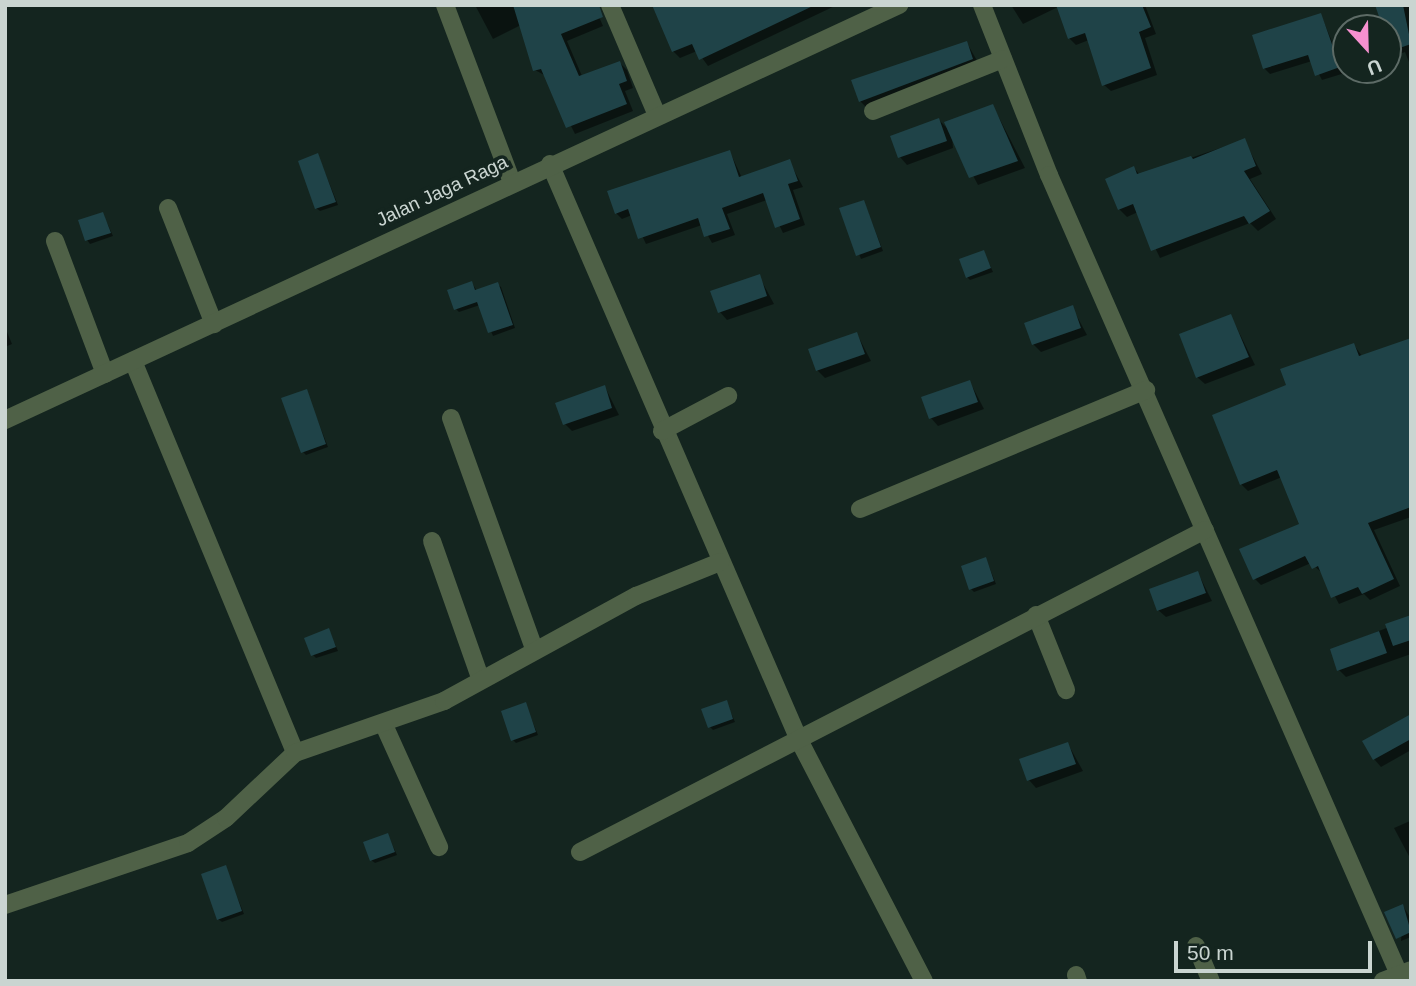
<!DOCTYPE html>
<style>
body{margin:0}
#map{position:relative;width:1416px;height:986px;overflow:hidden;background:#14251f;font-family:Arial,sans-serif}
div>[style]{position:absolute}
.shadow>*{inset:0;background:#0007}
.building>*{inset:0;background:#1f4348}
.minor>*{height:18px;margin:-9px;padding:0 9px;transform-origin:9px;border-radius:9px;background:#4f6147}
span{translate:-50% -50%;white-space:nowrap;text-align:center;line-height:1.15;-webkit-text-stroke:7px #14251f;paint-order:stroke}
.street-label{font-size:19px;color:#cad5d1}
.frame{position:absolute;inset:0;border:7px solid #cad5d1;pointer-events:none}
.north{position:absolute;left:1332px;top:14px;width:70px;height:70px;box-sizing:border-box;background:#14251f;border:2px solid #5d6b66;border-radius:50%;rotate:158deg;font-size:19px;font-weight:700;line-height:28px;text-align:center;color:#cad5d1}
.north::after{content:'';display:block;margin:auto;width:24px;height:32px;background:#f690cf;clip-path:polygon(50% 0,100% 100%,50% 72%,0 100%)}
.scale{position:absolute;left:1174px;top:941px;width:198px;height:32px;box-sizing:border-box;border:4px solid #cad5d1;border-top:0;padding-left:9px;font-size:21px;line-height:24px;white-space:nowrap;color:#cad5d1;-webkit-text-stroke:5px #14251f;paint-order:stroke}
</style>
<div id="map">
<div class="shadow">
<i style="clip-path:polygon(475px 5px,594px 5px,603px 26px,567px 41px,582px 76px,620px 63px,627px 70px,633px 88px,625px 91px,633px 111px,575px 134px,546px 76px,535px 70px,521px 25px,493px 39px)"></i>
<i style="clip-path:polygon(734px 5px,837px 5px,708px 66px,697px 51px,680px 58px,673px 51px)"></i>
<i style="clip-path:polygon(1011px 5px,1145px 5px,1156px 34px,1145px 38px,1157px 75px,1111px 91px,1104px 85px,1089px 40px,1076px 45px,1069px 38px,1058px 7px,1023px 24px)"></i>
<i style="clip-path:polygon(1377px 5px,1411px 5px,1411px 67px,1405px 52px,1397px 55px,1393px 50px)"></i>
<i style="clip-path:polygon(1321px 15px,1345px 73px,1322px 80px,1312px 61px,1270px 74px,1264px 68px)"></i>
<i style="clip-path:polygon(967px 43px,980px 66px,868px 109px,860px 101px)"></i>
<i style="clip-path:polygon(993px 106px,1025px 168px,978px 185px,952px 136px,953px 148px,907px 165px,900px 157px,939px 120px,949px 130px)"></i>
<i style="clip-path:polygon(1244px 140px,1262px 174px,1250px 179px,1276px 219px,1258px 231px,1250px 223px,1160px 258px,1138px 212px,1127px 217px,1119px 209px,1134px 168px,1140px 175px)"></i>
<i style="clip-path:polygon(730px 152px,742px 178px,789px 161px,803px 187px,793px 190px,805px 225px,783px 233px,767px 200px,727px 214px,735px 235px,712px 243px,702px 225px,646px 244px,632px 215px,622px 219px,616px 213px)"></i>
<i style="clip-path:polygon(318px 155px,338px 205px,320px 211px,316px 208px)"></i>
<i style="clip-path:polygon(864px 202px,883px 251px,861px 259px,841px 209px)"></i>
<i style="clip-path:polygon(103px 214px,113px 236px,90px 244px,87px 240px)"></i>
<i style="clip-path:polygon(984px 252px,993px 272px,970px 280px,967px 277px)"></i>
<i style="clip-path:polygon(759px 276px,774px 304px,727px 320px,720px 312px)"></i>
<i style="clip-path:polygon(472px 283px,477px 291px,497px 284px,501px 287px,515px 328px,493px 336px,480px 305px,459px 312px,456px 309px)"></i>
<i style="clip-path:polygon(1072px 307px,1087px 335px,1041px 352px,1033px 344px)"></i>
<i style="clip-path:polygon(1231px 316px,1255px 365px,1205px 384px,1197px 377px)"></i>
<i style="clip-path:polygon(5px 327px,12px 344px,5px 347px)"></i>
<i style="clip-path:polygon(857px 334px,871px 361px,825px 378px,817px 370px)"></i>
<i style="clip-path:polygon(1354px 345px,1362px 356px,1411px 345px,1411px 517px,1374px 530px,1400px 586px,1370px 600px,1364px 594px,1339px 604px,1323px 574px,1311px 563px,1261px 585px,1254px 578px,1301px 524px,1282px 477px,1248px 491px,1241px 484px,1288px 386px)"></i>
<i style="clip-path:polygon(970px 382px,984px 409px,938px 426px,931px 418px)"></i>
<i style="clip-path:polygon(605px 387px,619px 415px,572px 431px,565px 424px)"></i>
<i style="clip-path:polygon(306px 391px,328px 447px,306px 455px,303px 452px)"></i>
<i style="clip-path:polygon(986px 559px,996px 584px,974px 592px,971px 589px)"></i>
<i style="clip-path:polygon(1198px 573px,1212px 601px,1166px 617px,1158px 610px)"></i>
<i style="clip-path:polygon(1411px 618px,1411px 654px,1346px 677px,1339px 670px,1332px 650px)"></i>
<i style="clip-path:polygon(329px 630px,338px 651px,316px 658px,313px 655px)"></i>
<i style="clip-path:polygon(726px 702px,735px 722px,713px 730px,710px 727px)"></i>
<i style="clip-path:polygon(525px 704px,538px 735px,516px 743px,513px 740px)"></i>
<i style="clip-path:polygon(1411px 716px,1411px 750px,1381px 767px,1374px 759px)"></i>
<i style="clip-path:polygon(1068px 744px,1083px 771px,1036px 788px,1029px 780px)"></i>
<i style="clip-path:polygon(1410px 821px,1411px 822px,1410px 858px,1394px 828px)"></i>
<i style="clip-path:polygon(388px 835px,397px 855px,375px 863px,371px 860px)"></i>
<i style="clip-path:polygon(225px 867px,244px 914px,222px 922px,218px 919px)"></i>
<i style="clip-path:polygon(1403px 906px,1411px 919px,1411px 937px,1401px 941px)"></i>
</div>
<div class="building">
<i style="clip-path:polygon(513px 5px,599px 5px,603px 17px,561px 34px,579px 76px,620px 61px,627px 81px,619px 84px,627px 104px,566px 128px,541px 69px,533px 71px)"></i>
<i style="clip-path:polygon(652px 5px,815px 5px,699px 60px,692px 44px,672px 52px)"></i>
<i style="clip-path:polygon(1056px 5px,1142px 5px,1151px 27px,1139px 32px,1151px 68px,1102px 86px,1085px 33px,1068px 39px)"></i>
<i style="clip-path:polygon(1375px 5px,1403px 5px,1411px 44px,1391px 51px,1388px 28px,1383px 28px)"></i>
<i style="clip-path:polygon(1321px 13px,1340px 67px,1315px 76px,1308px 55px,1263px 69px,1252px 35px)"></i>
<i style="clip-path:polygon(967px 41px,973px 59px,859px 102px,851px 80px)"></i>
<i style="clip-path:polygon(993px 104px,1018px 161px,969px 178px,944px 122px)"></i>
<i style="clip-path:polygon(939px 118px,947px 141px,898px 158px,890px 136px)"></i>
<i style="clip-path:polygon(1245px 138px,1256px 166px,1244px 171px,1270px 211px,1249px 224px,1244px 216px,1151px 251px,1133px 204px,1118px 210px,1105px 179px,1134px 166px,1137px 174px,1191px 156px,1193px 159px)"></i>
<i style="clip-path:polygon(730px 150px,739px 177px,790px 159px,798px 181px,788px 184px,800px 219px,775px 228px,763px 193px,722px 208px,730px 229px,704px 237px,698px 218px,638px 239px,628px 209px,615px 214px,607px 191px)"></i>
<i style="clip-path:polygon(318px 153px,336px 202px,315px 209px,298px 161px)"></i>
<i style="clip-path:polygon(864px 200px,881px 247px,856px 256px,839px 208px)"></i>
<i style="clip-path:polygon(103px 212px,111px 233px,85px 241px,78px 220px)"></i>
<i style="clip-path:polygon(984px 250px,991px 268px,966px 278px,959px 259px)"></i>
<i style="clip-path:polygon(760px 274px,767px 296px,718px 313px,710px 291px)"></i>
<i style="clip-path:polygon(472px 281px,475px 290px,498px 282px,513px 325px,488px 333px,477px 302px,454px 310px,447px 290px)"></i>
<i style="clip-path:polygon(1073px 305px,1081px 328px,1032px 345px,1024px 323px)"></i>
<i style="clip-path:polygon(1231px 314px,1249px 357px,1196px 378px,1179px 334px)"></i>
<i style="clip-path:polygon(857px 332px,865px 354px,816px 371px,808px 349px)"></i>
<i style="clip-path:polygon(1411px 338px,1411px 507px,1368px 523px,1394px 579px,1362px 594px,1358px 587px,1331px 598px,1318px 566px,1312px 569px,1305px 556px,1253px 580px,1239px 549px,1299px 524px,1277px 470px,1240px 485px,1212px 415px,1286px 385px,1280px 369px,1354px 343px,1359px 356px)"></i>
<i style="clip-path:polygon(970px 380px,978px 402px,929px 419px,921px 397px)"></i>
<i style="clip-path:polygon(605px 385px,612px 408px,563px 425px,555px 403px)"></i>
<i style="clip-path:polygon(307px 389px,326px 444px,301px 453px,281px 398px)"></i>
<i style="clip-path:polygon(986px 557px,994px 581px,969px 590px,961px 566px)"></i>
<i style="clip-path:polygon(1198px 571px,1206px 593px,1157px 611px,1149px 589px)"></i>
<i style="clip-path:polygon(1411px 615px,1411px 640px,1393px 646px,1385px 624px)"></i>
<i style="clip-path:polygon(329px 628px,336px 647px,311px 656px,304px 638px)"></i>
<i style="clip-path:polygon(1379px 631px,1387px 653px,1337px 671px,1330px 649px)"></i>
<i style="clip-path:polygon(727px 700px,733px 719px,708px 728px,701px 709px)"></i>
<i style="clip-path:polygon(526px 702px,536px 732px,511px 741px,501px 711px)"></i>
<i style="clip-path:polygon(1411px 714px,1411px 739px,1373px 760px,1362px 741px)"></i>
<i style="clip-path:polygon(1068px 742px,1076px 764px,1027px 781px,1019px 759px)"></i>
<i style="clip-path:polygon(388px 833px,395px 852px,370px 861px,363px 842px)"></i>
<i style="clip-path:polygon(226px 865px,242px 911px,217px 920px,201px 874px)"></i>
<i style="clip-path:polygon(1403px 904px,1411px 932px,1396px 939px,1384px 912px)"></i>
</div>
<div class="minor">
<i style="left:445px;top:5px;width:189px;rotate:69.3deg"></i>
<i style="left:610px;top:5px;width:120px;rotate:66.9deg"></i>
<i style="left:982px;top:5px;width:183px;rotate:68.5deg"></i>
<i style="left:1049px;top:175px;width:880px;rotate:66.35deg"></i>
<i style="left:873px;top:111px;width:140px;rotate:-21.8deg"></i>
<i style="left:550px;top:164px;width:628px;rotate:66.62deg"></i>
<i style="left:799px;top:740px;width:271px;rotate:62.6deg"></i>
<i style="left:168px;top:208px;width:125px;rotate:68.4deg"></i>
<i style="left:55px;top:241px;width:142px;rotate:69.4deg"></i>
<i style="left:133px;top:361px;width:424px;rotate:67.5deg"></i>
<i style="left:451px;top:418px;width:245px;rotate:70.2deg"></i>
<i style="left:5px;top:420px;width:986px;rotate:-24.9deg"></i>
<i style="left:662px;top:431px;width:75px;rotate:-27.9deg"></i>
<i style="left:860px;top:509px;width:310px;rotate:-22.6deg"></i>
<i style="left:432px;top:541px;width:147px;rotate:70.6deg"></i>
<i style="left:1036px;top:615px;width:81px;rotate:68.2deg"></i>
<i style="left:384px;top:725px;width:134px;rotate:65.7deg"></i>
<i style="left:580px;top:852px;width:703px;rotate:-27.26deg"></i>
<i style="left:5px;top:905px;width:193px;rotate:-18.7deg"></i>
<i style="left:188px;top:843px;width:45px;rotate:-33.3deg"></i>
<i style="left:226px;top:818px;width:95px;rotate:-43.3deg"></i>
<i style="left:295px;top:753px;width:158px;rotate:-19.2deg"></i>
<i style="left:444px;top:701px;width:219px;rotate:-28.7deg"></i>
<i style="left:636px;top:596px;width:91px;rotate:-22deg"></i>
<i style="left:1196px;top:946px;width:38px;rotate:67deg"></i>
<i style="left:1076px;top:975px;width:6px;rotate:72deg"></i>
<i style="left:1383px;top:981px;width:30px;rotate:-21deg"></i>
</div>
<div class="street-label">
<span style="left:442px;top:191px;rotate:-25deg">Jalan Jaga Raga</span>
</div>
<div class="frame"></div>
<div class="north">U</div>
<div class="scale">50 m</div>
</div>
